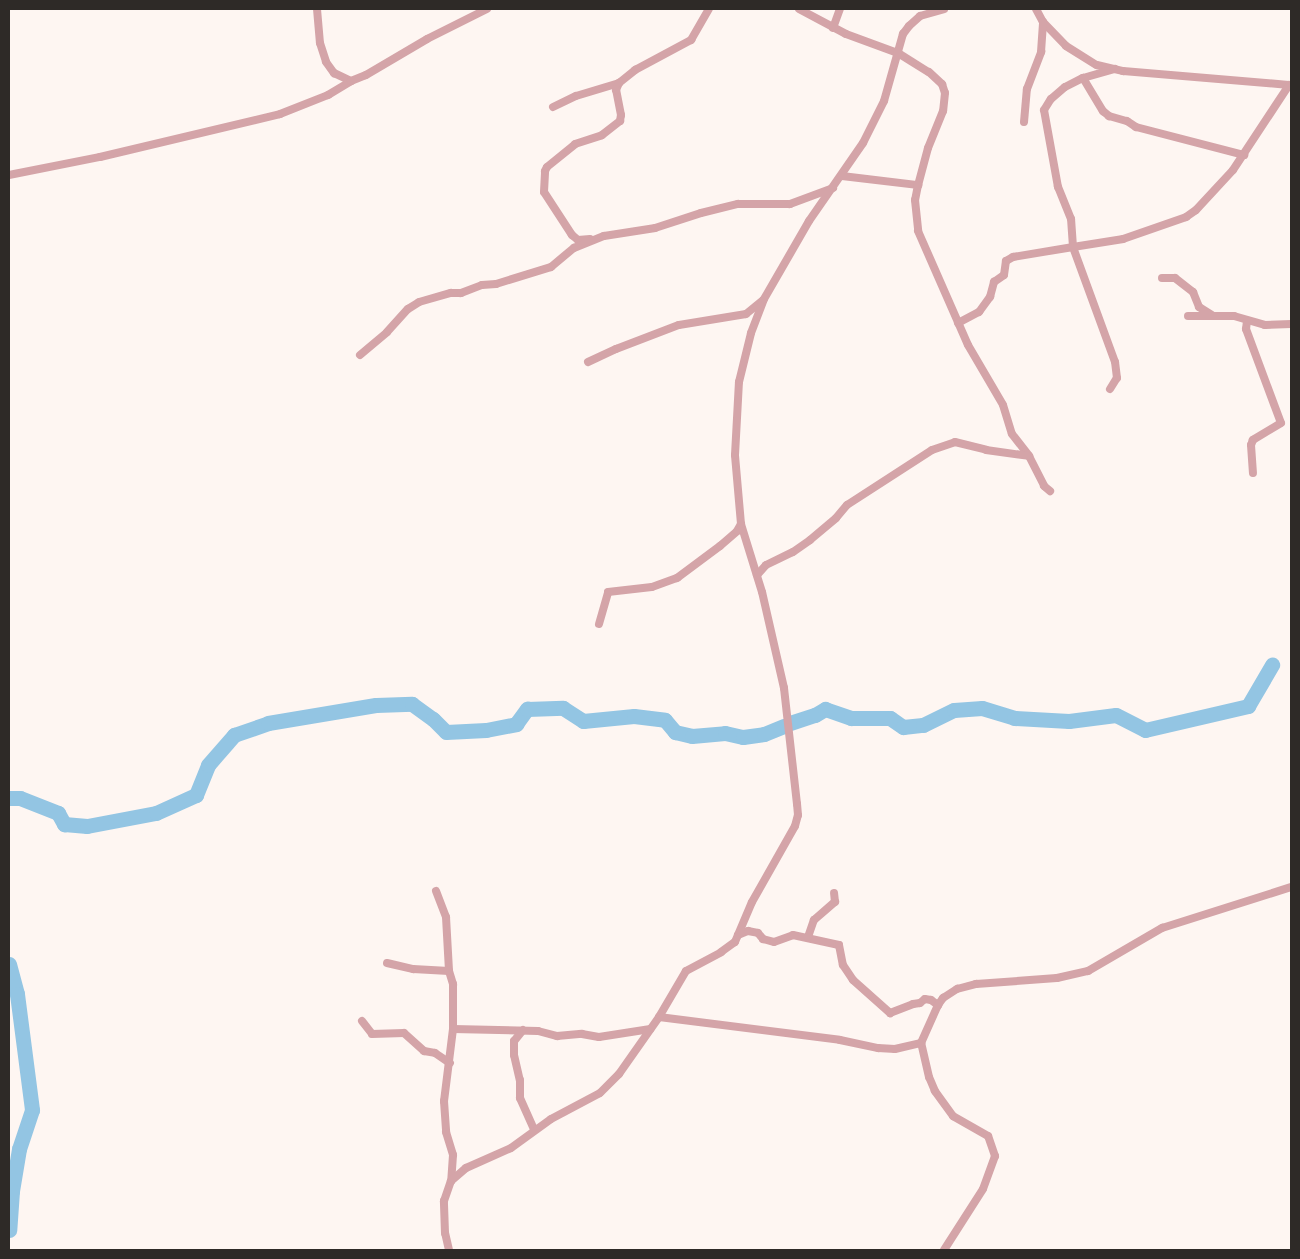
<!DOCTYPE html>
<style>
body{margin:0}
#map{position:relative;width:1300px;height:1259px;overflow:hidden;background:#fef6f2;font-family:"Space Grotesk",sans-serif}
div>[style]{position:absolute}
.river>*{height:15px;margin:-7.5px;padding:0 7.5px;transform-origin:7.5px;border-radius:7.5px;background:#93c5e3}
.minor>*{height:8px;margin:-4px;padding:0 4px;transform-origin:4px;border-radius:4px;background:#d4a4a8}
span{translate:-50% -50%;white-space:nowrap;text-align:center;line-height:1.15;-webkit-text-stroke:4px #fff;paint-order:stroke}
.frame{position:absolute;inset:0;border:10px solid #2e2a27;pointer-events:none}
</style>
<div id="map">
<div class="river">
<i style="left:790px;top:723px;width:26px;rotate:-18deg"></i>
<i style="left:815px;top:715px;width:12px;rotate:-31deg"></i>
<i style="left:825px;top:709px;width:28px;rotate:19deg"></i>
<i style="left:851px;top:718px;width:39px"></i>
<i style="left:890px;top:718px;width:16px;rotate:35deg"></i>
<i style="left:903px;top:727px;width:20px;rotate:-6deg"></i>
<i style="left:923px;top:725px;width:34px;rotate:-26deg"></i>
<i style="left:954px;top:710px;width:28px;rotate:-4deg"></i>
<i style="left:982px;top:708px;width:34px;rotate:17deg"></i>
<i style="left:1014px;top:718px;width:55px;rotate:3.1deg"></i>
<i style="left:1069px;top:721px;width:47px;rotate:-7.3deg"></i>
<i style="left:1116px;top:715px;width:33px;rotate:27deg"></i>
<i style="left:1145px;top:730px;width:106px;rotate:-13.1deg"></i>
<i style="left:1248px;top:706px;width:48px;rotate:-59.7deg"></i>
<i style="left:9px;top:798px;width:11px"></i>
<i style="left:20px;top:798px;width:41px;rotate:21.5deg"></i>
<i style="left:58px;top:813px;width:13px;rotate:61deg"></i>
<i style="left:64px;top:824px;width:23px;rotate:5deg"></i>
<i style="left:87px;top:826px;width:70px;rotate:-10.7deg"></i>
<i style="left:156px;top:813px;width:44px;rotate:-24.2deg"></i>
<i style="left:196px;top:795px;width:32px;rotate:-68deg"></i>
<i style="left:208px;top:765px;width:40px;rotate:-49deg"></i>
<i style="left:234px;top:735px;width:36px;rotate:-19deg"></i>
<i style="left:268px;top:723px;width:109px;rotate:-9.5deg"></i>
<i style="left:376px;top:705px;width:36px;rotate:-2deg"></i>
<i style="left:412px;top:704px;width:26px;rotate:36deg"></i>
<i style="left:433px;top:719px;width:18px;rotate:45deg"></i>
<i style="left:446px;top:732px;width:40px;rotate:-2.9deg"></i>
<i style="left:486px;top:730px;width:31px;rotate:-11deg"></i>
<i style="left:516px;top:724px;width:19px;rotate:-54deg"></i>
<i style="left:527px;top:709px;width:36px;rotate:-2deg"></i>
<i style="left:563px;top:708px;width:24px;rotate:33deg"></i>
<i style="left:583px;top:721px;width:51px;rotate:-5.6deg"></i>
<i style="left:634px;top:716px;width:31px;rotate:7deg"></i>
<i style="left:665px;top:720px;width:16px;rotate:50deg"></i>
<i style="left:675px;top:732px;width:17px;rotate:13deg"></i>
<i style="left:692px;top:736px;width:33px;rotate:-5deg"></i>
<i style="left:725px;top:733px;width:18px;rotate:13deg"></i>
<i style="left:743px;top:737px;width:21px;rotate:-8deg"></i>
<i style="left:764px;top:734px;width:22px;rotate:-22deg"></i>
<i style="left:9px;top:964px;width:31px;rotate:75deg"></i>
<i style="left:17px;top:994px;width:117px;rotate:82.6deg"></i>
<i style="left:32px;top:1110px;width:41px;rotate:108.4deg"></i>
<i style="left:19px;top:1149px;width:43px;rotate:99.5deg"></i>
<i style="left:12px;top:1191px;width:39px;rotate:94deg"></i>
</div>
<div class="minor">
<i style="left:317px;top:9px;width:34px;rotate:85deg"></i>
<i style="left:320px;top:43px;width:20px;rotate:72deg"></i>
<i style="left:326px;top:62px;width:14px;rotate:54deg"></i>
<i style="left:334px;top:73px;width:19px;rotate:25deg"></i>
<i style="left:799px;top:9px;width:53px;rotate:28deg"></i>
<i style="left:846px;top:34px;width:55px;rotate:20.1deg"></i>
<i style="left:898px;top:53px;width:36px;rotate:32deg"></i>
<i style="left:929px;top:72px;width:18px;rotate:43deg"></i>
<i style="left:942px;top:84px;width:9px;rotate:72deg"></i>
<i style="left:945px;top:93px;width:18px;rotate:96deg"></i>
<i style="left:943px;top:111px;width:40px;rotate:112deg"></i>
<i style="left:928px;top:148px;width:38px;rotate:105deg"></i>
<i style="left:1036px;top:9px;width:15px;rotate:62deg"></i>
<i style="left:1043px;top:22px;width:33px;rotate:46deg"></i>
<i style="left:1066px;top:46px;width:36px;rotate:32deg"></i>
<i style="left:1097px;top:65px;width:27px;rotate:13deg"></i>
<i style="left:1123px;top:71px;width:169px;rotate:4.8deg"></i>
<i style="left:833px;top:28px;width:20px;rotate:-70deg"></i>
<i style="left:1083px;top:78px;width:39px;rotate:59deg"></i>
<i style="left:1103px;top:111px;width:8px;rotate:40deg"></i>
<i style="left:1109px;top:116px;width:19px;rotate:16deg"></i>
<i style="left:1127px;top:121px;width:11px;rotate:34deg"></i>
<i style="left:1136px;top:127px;width:112px;rotate:14.5deg"></i>
<i style="left:553px;top:107px;width:25px;rotate:-26deg"></i>
<i style="left:576px;top:96px;width:45px;rotate:-16.8deg"></i>
<i style="left:1024px;top:122px;width:33px;rotate:-85deg"></i>
<i style="left:1027px;top:89px;width:40px;rotate:-69deg"></i>
<i style="left:1041px;top:52px;width:30px;rotate:-86deg"></i>
<i style="left:9px;top:175px;width:93px;rotate:-11.2deg"></i>
<i style="left:100px;top:157px;width:185px;rotate:-13.4deg"></i>
<i style="left:280px;top:114px;width:52px;rotate:-21.6deg"></i>
<i style="left:328px;top:95px;width:27px;rotate:-31deg"></i>
<i style="left:351px;top:81px;width:16px;rotate:-22deg"></i>
<i style="left:366px;top:75px;width:71px;rotate:-30.5deg"></i>
<i style="left:427px;top:39px;width:67px;rotate:-26.6deg"></i>
<i style="left:842px;top:176px;width:77px;rotate:6.8deg"></i>
<i style="left:918px;top:185px;width:15px;rotate:101deg"></i>
<i style="left:915px;top:200px;width:31px;rotate:84deg"></i>
<i style="left:918px;top:231px;width:124px;rotate:66.3deg"></i>
<i style="left:968px;top:345px;width:69px;rotate:59.7deg"></i>
<i style="left:1003px;top:405px;width:30px;rotate:73deg"></i>
<i style="left:1012px;top:434px;width:28px;rotate:52deg"></i>
<i style="left:1029px;top:456px;width:34px;rotate:63deg"></i>
<i style="left:1044px;top:486px;width:8px;rotate:40deg"></i>
<i style="left:590px;top:239px;width:12px;rotate:175deg"></i>
<i style="left:578px;top:240px;width:8px;rotate:-140deg"></i>
<i style="left:572px;top:235px;width:51px;rotate:-123.1deg"></i>
<i style="left:544px;top:192px;width:21px;rotate:-87deg"></i>
<i style="left:545px;top:171px;width:4px;rotate:-63deg"></i>
<i style="left:547px;top:167px;width:36px;rotate:-39deg"></i>
<i style="left:575px;top:144px;width:28px;rotate:-18deg"></i>
<i style="left:602px;top:135px;width:23px;rotate:-38deg"></i>
<i style="left:620px;top:121px;width:6px;rotate:-81deg"></i>
<i style="left:621px;top:115px;width:25px;rotate:-101deg"></i>
<i style="left:616px;top:90px;width:8px;rotate:-67deg"></i>
<i style="left:619px;top:83px;width:21px;rotate:-39deg"></i>
<i style="left:635px;top:70px;width:64px;rotate:-28.2deg"></i>
<i style="left:691px;top:40px;width:36px;rotate:-60deg"></i>
<i style="left:1162px;top:278px;width:13px"></i>
<i style="left:1175px;top:278px;width:23px;rotate:38deg"></i>
<i style="left:1193px;top:292px;width:16px;rotate:68deg"></i>
<i style="left:1199px;top:307px;width:15px;rotate:32deg"></i>
<i style="left:1188px;top:316px;width:46px"></i>
<i style="left:1234px;top:316px;width:32px;rotate:16deg"></i>
<i style="left:1265px;top:325px;width:26px;rotate:-2deg"></i>
<i style="left:1247px;top:321px;width:8px;rotate:97deg"></i>
<i style="left:1246px;top:329px;width:100px;rotate:69.6deg"></i>
<i style="left:1281px;top:423px;width:33px;rotate:149deg"></i>
<i style="left:1253px;top:440px;width:5px;rotate:112deg"></i>
<i style="left:1251px;top:445px;width:28px;rotate:86deg"></i>
<i style="left:958px;top:323px;width:24px;rotate:-28deg"></i>
<i style="left:979px;top:312px;width:19px;rotate:-54deg"></i>
<i style="left:990px;top:297px;width:16px;rotate:-75deg"></i>
<i style="left:994px;top:282px;width:12px;rotate:-35deg"></i>
<i style="left:1004px;top:275px;width:14px;rotate:-82deg"></i>
<i style="left:1006px;top:261px;width:8px;rotate:-30deg"></i>
<i style="left:1013px;top:257px;width:61px;rotate:-9.5deg"></i>
<i style="left:1073px;top:247px;width:28px;rotate:-94deg"></i>
<i style="left:1071px;top:219px;width:35px;rotate:-112deg"></i>
<i style="left:1058px;top:187px;width:78px;rotate:-100.3deg"></i>
<i style="left:1044px;top:110px;width:13px;rotate:-58deg"></i>
<i style="left:1051px;top:99px;width:18px;rotate:-41deg"></i>
<i style="left:1065px;top:87px;width:20px;rotate:-27deg"></i>
<i style="left:1083px;top:78px;width:33px;rotate:-16deg"></i>
<i style="left:360px;top:355px;width:35px;rotate:-40deg"></i>
<i style="left:387px;top:332px;width:31px;rotate:-48deg"></i>
<i style="left:408px;top:309px;width:13px;rotate:-32deg"></i>
<i style="left:419px;top:302px;width:33px;rotate:-16deg"></i>
<i style="left:451px;top:293px;width:10px"></i>
<i style="left:461px;top:293px;width:22px;rotate:-21deg"></i>
<i style="left:482px;top:285px;width:14px;rotate:-4deg"></i>
<i style="left:496px;top:284px;width:58px;rotate:-17.2deg"></i>
<i style="left:551px;top:267px;width:30px;rotate:-40deg"></i>
<i style="left:574px;top:248px;width:32px;rotate:-22deg"></i>
<i style="left:604px;top:236px;width:52px;rotate:-8.9deg"></i>
<i style="left:655px;top:228px;width:48px;rotate:-18.1deg"></i>
<i style="left:701px;top:213px;width:38px;rotate:-14deg"></i>
<i style="left:738px;top:204px;width:52px"></i>
<i style="left:790px;top:204px;width:46px;rotate:-20.4deg"></i>
<i style="left:588px;top:362px;width:31px;rotate:-25deg"></i>
<i style="left:616px;top:349px;width:67px;rotate:-20.9deg"></i>
<i style="left:679px;top:325px;width:68px;rotate:-9.3deg"></i>
<i style="left:746px;top:314px;width:22px;rotate:-39deg"></i>
<i style="left:1110px;top:389px;width:13px;rotate:-58deg"></i>
<i style="left:1117px;top:378px;width:16px;rotate:-97deg"></i>
<i style="left:1115px;top:362px;width:122px;rotate:-110.1deg"></i>
<i style="left:1073px;top:247px;width:51px;rotate:-9.1deg"></i>
<i style="left:1123px;top:239px;width:67px;rotate:-19.2deg"></i>
<i style="left:1186px;top:217px;width:12px;rotate:-35deg"></i>
<i style="left:1196px;top:210px;width:54px;rotate:-47.2deg"></i>
<i style="left:1233px;top:170px;width:102px;rotate:-56.6deg"></i>
<i style="left:757px;top:575px;width:13px;rotate:-48deg"></i>
<i style="left:766px;top:565px;width:30px;rotate:-26deg"></i>
<i style="left:793px;top:552px;width:21px;rotate:-35deg"></i>
<i style="left:810px;top:540px;width:34px;rotate:-40deg"></i>
<i style="left:836px;top:518px;width:17px;rotate:-50deg"></i>
<i style="left:847px;top:505px;width:101px;rotate:-32.9deg"></i>
<i style="left:932px;top:450px;width:24px;rotate:-19deg"></i>
<i style="left:955px;top:442px;width:32px;rotate:14deg"></i>
<i style="left:986px;top:450px;width:43px;rotate:7.9deg"></i>
<i style="left:599px;top:624px;width:33px;rotate:-74deg"></i>
<i style="left:608px;top:592px;width:44px;rotate:-6.5deg"></i>
<i style="left:652px;top:587px;width:27px;rotate:-20deg"></i>
<i style="left:677px;top:578px;width:54px;rotate:-36.7deg"></i>
<i style="left:720px;top:546px;width:23px;rotate:-41deg"></i>
<i style="left:737px;top:531px;width:8px;rotate:-60deg"></i>
<i style="left:436px;top:891px;width:28px;rotate:69deg"></i>
<i style="left:446px;top:917px;width:54px;rotate:86.8deg"></i>
<i style="left:449px;top:971px;width:14px;rotate:73deg"></i>
<i style="left:453px;top:984px;width:45px;rotate:90deg"></i>
<i style="left:453px;top:1029px;width:73px;rotate:97.1deg"></i>
<i style="left:444px;top:1101px;width:31px;rotate:86deg"></i>
<i style="left:446px;top:1132px;width:24px;rotate:73deg"></i>
<i style="left:453px;top:1155px;width:26px;rotate:94deg"></i>
<i style="left:738px;top:935px;width:11px;rotate:-22deg"></i>
<i style="left:748px;top:931px;width:10px;rotate:11deg"></i>
<i style="left:758px;top:933px;width:8px;rotate:50deg"></i>
<i style="left:763px;top:939px;width:11px;rotate:15deg"></i>
<i style="left:774px;top:942px;width:20px;rotate:-20deg"></i>
<i style="left:793px;top:935px;width:47px;rotate:12.3deg"></i>
<i style="left:839px;top:945px;width:20px;rotate:79deg"></i>
<i style="left:843px;top:965px;width:18px;rotate:56deg"></i>
<i style="left:853px;top:980px;width:50px;rotate:41.7deg"></i>
<i style="left:890px;top:1013px;width:25px;rotate:-21deg"></i>
<i style="left:913px;top:1004px;width:7px;rotate:-8deg"></i>
<i style="left:920px;top:1003px;width:6px;rotate:-39deg"></i>
<i style="left:925px;top:999px;width:6px;rotate:9deg"></i>
<i style="left:931px;top:1000px;width:9px;rotate:36deg"></i>
<i style="left:808px;top:937px;width:18px;rotate:-71deg"></i>
<i style="left:814px;top:920px;width:28px;rotate:-41deg"></i>
<i style="left:835px;top:902px;width:9px;rotate:-96deg"></i>
<i style="left:387px;top:963px;width:27px;rotate:13deg"></i>
<i style="left:413px;top:969px;width:36px;rotate:3deg"></i>
<i style="left:659px;top:1017px;width:182px;rotate:7.2deg"></i>
<i style="left:840px;top:1040px;width:39px;rotate:12deg"></i>
<i style="left:878px;top:1048px;width:17px;rotate:3deg"></i>
<i style="left:895px;top:1049px;width:27px;rotate:-13deg"></i>
<i style="left:362px;top:1021px;width:16px;rotate:52deg"></i>
<i style="left:372px;top:1034px;width:32px;rotate:-2deg"></i>
<i style="left:404px;top:1033px;width:27px;rotate:42deg"></i>
<i style="left:424px;top:1051px;width:11px;rotate:10deg"></i>
<i style="left:435px;top:1053px;width:18px;rotate:34deg"></i>
<i style="left:453px;top:1029px;width:85px;rotate:1.3deg"></i>
<i style="left:538px;top:1031px;width:20px;rotate:15deg"></i>
<i style="left:557px;top:1036px;width:25px;rotate:-5deg"></i>
<i style="left:582px;top:1034px;width:17px;rotate:10deg"></i>
<i style="left:599px;top:1037px;width:52px;rotate:-8.9deg"></i>
<i style="left:523px;top:1030px;width:14px;rotate:129deg"></i>
<i style="left:514px;top:1041px;width:14px;rotate:90deg"></i>
<i style="left:514px;top:1055px;width:26px;rotate:77deg"></i>
<i style="left:520px;top:1080px;width:18px;rotate:90deg"></i>
<i style="left:520px;top:1098px;width:35px;rotate:66deg"></i>
<i style="left:449px;top:1250px;width:17px;rotate:-103deg"></i>
<i style="left:445px;top:1233px;width:32px;rotate:-92deg"></i>
<i style="left:444px;top:1201px;width:21px;rotate:-71deg"></i>
<i style="left:451px;top:1181px;width:20px;rotate:-41deg"></i>
<i style="left:466px;top:1168px;width:49px;rotate:-24deg"></i>
<i style="left:511px;top:1148px;width:49px;rotate:-35.9deg"></i>
<i style="left:551px;top:1119px;width:55px;rotate:-28deg"></i>
<i style="left:600px;top:1093px;width:27px;rotate:-45deg"></i>
<i style="left:619px;top:1074px;width:70px;rotate:-54.9deg"></i>
<i style="left:659px;top:1017px;width:53px;rotate:-59.6deg"></i>
<i style="left:686px;top:971px;width:40px;rotate:-28deg"></i>
<i style="left:721px;top:952px;width:17px;rotate:-36deg"></i>
<i style="left:735px;top:942px;width:43px;rotate:-67deg"></i>
<i style="left:752px;top:902px;width:87px;rotate:-60.5deg"></i>
<i style="left:795px;top:826px;width:11px;rotate:-75deg"></i>
<i style="left:798px;top:815px;width:11px;rotate:-95deg"></i>
<i style="left:797px;top:804px;width:117px;rotate:-96.4deg"></i>
<i style="left:784px;top:688px;width:98px;rotate:-102.9deg"></i>
<i style="left:762px;top:592px;width:71px;rotate:-107.2deg"></i>
<i style="left:741px;top:524px;width:69px;rotate:-95deg"></i>
<i style="left:735px;top:455px;width:73px;rotate:-86.9deg"></i>
<i style="left:739px;top:382px;width:50px;rotate:-76.2deg"></i>
<i style="left:751px;top:333px;width:36px;rotate:-69deg"></i>
<i style="left:764px;top:299px;width:90px;rotate:-60deg"></i>
<i style="left:809px;top:221px;width:95px;rotate:-55.3deg"></i>
<i style="left:863px;top:143px;width:47px;rotate:-63.4deg"></i>
<i style="left:884px;top:101px;width:70px;rotate:-74.2deg"></i>
<i style="left:903px;top:34px;width:10px;rotate:-53deg"></i>
<i style="left:909px;top:26px;width:15px;rotate:-42deg"></i>
<i style="left:920px;top:16px;width:25px;rotate:-16deg"></i>
<i style="left:944px;top:1250px;width:72px;rotate:-57.4deg"></i>
<i style="left:983px;top:1189px;width:35px;rotate:-70deg"></i>
<i style="left:995px;top:1156px;width:21px;rotate:-109deg"></i>
<i style="left:988px;top:1136px;width:40px;rotate:-150.3deg"></i>
<i style="left:953px;top:1116px;width:31px;rotate:-126deg"></i>
<i style="left:935px;top:1091px;width:15px;rotate:-113deg"></i>
<i style="left:929px;top:1077px;width:35px;rotate:-103deg"></i>
<i style="left:921px;top:1043px;width:42px;rotate:-65.9deg"></i>
<i style="left:938px;top:1005px;width:9px;rotate:-54deg"></i>
<i style="left:943px;top:998px;width:17px;rotate:-33deg"></i>
<i style="left:957px;top:989px;width:20px;rotate:-15deg"></i>
<i style="left:976px;top:984px;width:81px;rotate:-4.2deg"></i>
<i style="left:1057px;top:978px;width:32px;rotate:-13deg"></i>
<i style="left:1088px;top:971px;width:86px;rotate:-30.2deg"></i>
<i style="left:1162px;top:928px;width:135px;rotate:-17.6deg"></i>
</div>
<div class="frame"></div>
</div>
